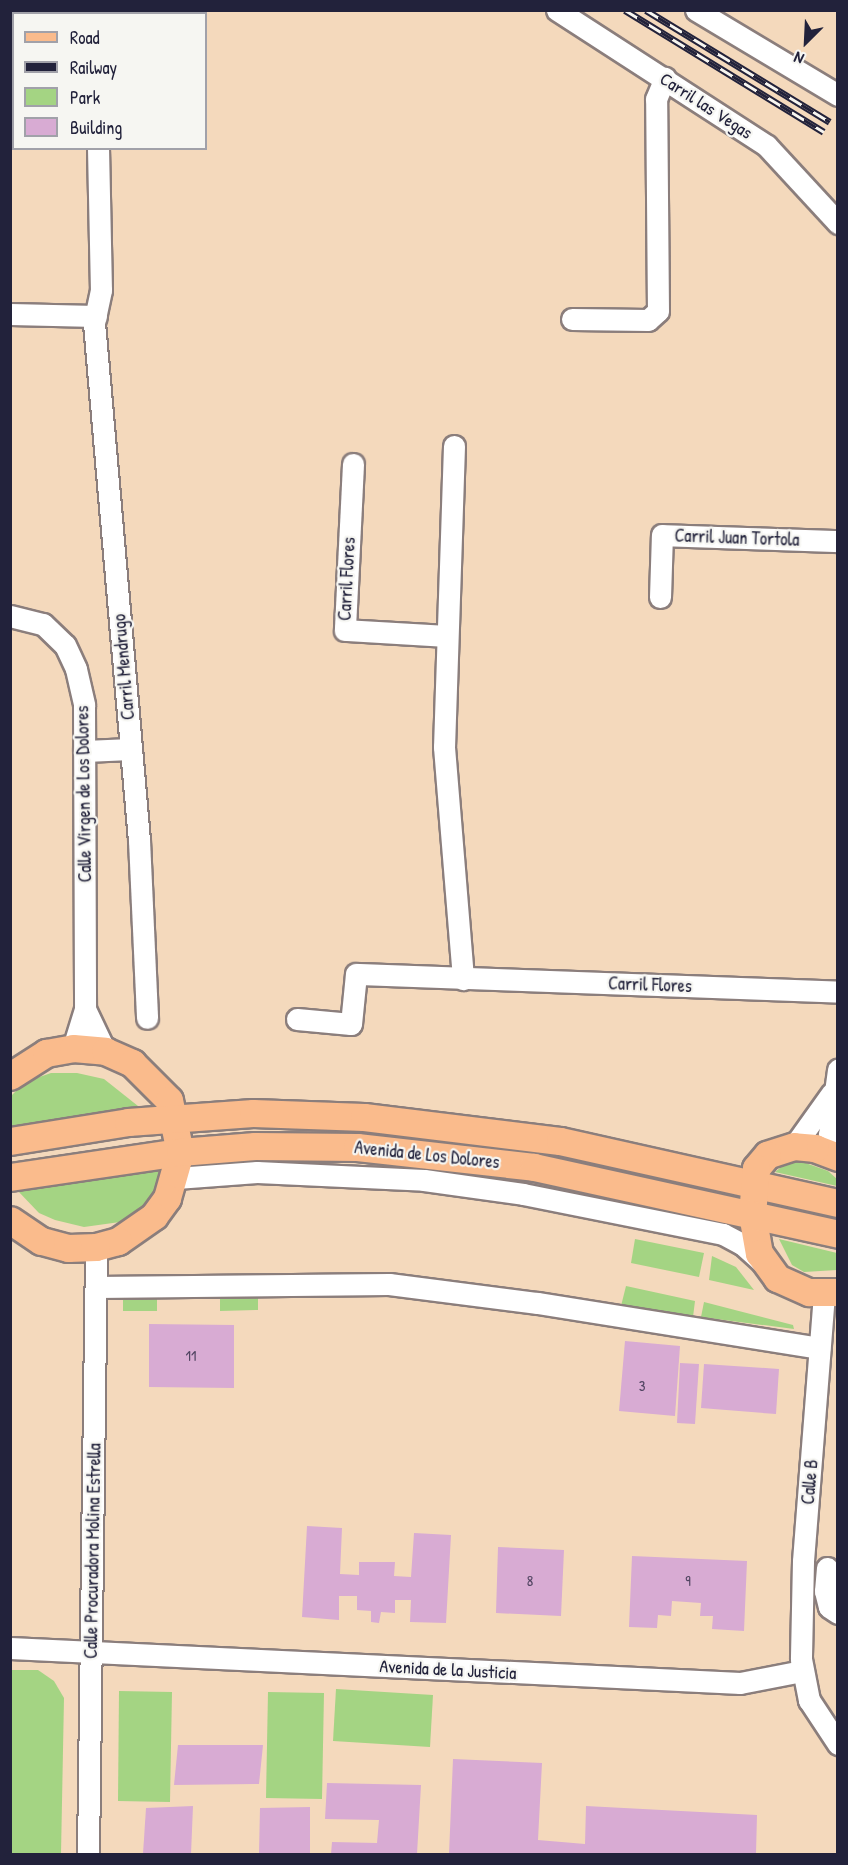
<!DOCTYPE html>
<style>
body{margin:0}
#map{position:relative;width:848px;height:1865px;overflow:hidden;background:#f4d9bc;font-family:"Patrick Hand",sans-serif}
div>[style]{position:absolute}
.green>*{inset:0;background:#a4d483}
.building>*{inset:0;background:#d8abd3}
.roads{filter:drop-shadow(2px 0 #8b7e7c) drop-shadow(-2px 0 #8b7e7c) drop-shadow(0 2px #8b7e7c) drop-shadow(0 -2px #8b7e7c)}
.minor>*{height:21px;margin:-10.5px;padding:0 10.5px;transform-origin:10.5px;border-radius:10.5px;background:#fff}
.major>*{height:27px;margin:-13.5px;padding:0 13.5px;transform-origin:13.5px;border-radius:13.5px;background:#fabb8c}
.rail>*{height:7px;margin-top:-3.5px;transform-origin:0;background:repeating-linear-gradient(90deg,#f6f6f2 0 14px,#22223b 0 28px);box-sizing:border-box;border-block:2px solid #22223b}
span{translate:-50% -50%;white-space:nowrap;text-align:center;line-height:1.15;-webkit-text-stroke:4.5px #f6f6f2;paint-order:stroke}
.number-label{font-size:15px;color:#504461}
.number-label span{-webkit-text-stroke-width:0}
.street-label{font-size:18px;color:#22223b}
.frame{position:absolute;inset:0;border:12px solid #22223b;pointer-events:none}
.legend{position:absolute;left:12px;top:12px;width:195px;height:138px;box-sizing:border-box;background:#f6f6f2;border:2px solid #a1a1a9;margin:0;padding:8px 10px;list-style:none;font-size:18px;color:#22223b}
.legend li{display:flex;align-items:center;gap:12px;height:30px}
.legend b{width:30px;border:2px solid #a1a1a9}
.north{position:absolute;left:776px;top:12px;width:60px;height:60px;-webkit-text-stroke:4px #f6f6f2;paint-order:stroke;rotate:204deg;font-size:16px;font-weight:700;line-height:24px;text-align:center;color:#22223b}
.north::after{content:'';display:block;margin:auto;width:21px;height:27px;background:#22223b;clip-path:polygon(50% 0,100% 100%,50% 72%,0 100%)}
</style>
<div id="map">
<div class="green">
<i style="clip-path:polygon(51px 1073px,77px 1073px,104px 1079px,138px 1106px,11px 1126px,10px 1097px,25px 1082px)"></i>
<i style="clip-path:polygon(800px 1161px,828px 1171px,837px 1179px,837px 1186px,775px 1172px,785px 1164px)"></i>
<i style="clip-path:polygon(164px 1170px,164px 1180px,144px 1207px,120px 1222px,84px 1227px,55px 1220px,39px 1213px,17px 1190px)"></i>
<i style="clip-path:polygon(635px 1239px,704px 1253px,699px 1277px,631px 1263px)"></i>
<i style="clip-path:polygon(779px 1239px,837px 1253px,837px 1270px,804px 1272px,792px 1265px)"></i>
<i style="clip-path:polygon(712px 1256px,736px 1267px,754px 1290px,709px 1280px)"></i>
<i style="clip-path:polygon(626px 1286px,695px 1301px,693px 1317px,621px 1306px)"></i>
<i style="clip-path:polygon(123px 1297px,157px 1297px,157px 1311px,123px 1311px)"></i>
<i style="clip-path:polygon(258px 1297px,258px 1310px,220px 1311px,220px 1298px)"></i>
<i style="clip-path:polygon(704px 1302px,793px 1325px,794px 1329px,701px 1317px)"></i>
<i style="clip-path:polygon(11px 1670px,38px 1670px,54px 1681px,64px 1698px,61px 1854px,11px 1854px)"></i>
<i style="clip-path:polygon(336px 1689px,433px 1695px,430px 1747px,333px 1741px)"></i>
<i style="clip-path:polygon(119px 1691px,172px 1692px,170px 1802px,118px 1801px)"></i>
<i style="clip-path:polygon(268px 1692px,324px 1693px,322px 1799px,266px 1798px)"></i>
</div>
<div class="building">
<i style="clip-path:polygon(149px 1324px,234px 1325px,234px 1388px,149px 1387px)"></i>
<i style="clip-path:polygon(625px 1341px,680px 1346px,675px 1416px,619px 1411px)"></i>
<i style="clip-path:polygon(680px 1363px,699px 1364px,695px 1424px,677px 1423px)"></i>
<i style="clip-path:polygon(704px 1364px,779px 1369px,776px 1414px,701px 1408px)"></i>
<i style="clip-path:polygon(307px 1526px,342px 1528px,340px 1574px,359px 1575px,359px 1562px,395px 1562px,394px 1576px,411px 1577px,414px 1533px,451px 1535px,446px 1623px,410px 1622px,411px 1600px,395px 1600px,395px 1613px,381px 1612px,379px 1623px,371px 1622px,371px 1611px,357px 1610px,357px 1596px,339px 1596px,339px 1620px,302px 1617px)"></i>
<i style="clip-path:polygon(498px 1547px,564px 1550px,561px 1616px,496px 1613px)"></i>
<i style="clip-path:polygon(632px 1556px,747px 1561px,744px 1631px,712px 1629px,713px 1616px,700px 1616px,701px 1603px,672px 1601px,671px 1616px,658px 1615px,657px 1628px,629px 1627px)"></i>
<i style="clip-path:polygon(178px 1745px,263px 1745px,259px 1784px,174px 1785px)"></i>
<i style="clip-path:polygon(453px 1759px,542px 1763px,538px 1840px,585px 1844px,586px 1806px,757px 1815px,756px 1854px,449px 1854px)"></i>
<i style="clip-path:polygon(327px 1783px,421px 1785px,417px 1854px,331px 1854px,332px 1842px,377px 1843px,379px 1820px,325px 1819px)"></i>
<i style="clip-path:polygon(193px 1806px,191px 1854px,143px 1854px,146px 1808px)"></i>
<i style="clip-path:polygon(310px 1807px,310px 1854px,259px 1854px,260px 1808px)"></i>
</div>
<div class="roads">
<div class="minor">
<i style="left:95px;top:10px;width:4px;rotate:90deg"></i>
<i style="left:557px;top:10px;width:250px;rotate:32.9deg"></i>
<i style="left:767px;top:146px;width:105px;rotate:47.3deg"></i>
<i style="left:696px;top:10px;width:165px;rotate:30.9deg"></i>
<i style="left:98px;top:148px;width:142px;rotate:88.8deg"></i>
<i style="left:101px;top:290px;width:34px;rotate:102deg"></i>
<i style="left:94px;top:323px;width:519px;rotate:85.03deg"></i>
<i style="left:139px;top:840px;width:178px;rotate:87.4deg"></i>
<i style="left:10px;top:314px;width:86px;rotate:1.3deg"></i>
<i style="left:572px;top:319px;width:76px;rotate:0.8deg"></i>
<i style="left:648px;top:320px;width:13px;rotate:-42deg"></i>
<i style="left:658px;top:311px;width:212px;rotate:-90.5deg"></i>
<i style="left:656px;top:99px;width:23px;rotate:-67deg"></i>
<i style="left:454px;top:446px;width:301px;rotate:91.9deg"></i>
<i style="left:444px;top:747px;width:233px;rotate:85.3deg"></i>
<i style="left:353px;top:464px;width:166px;rotate:92.8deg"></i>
<i style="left:345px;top:630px;width:100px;rotate:3.4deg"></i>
<i style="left:660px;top:597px;width:62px;rotate:-88.2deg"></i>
<i style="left:662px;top:535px;width:176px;rotate:2deg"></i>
<i style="left:10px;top:616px;width:34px;rotate:14deg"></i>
<i style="left:43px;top:624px;width:30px;rotate:44deg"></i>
<i style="left:65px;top:645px;width:26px;rotate:65deg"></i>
<i style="left:76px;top:669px;width:37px;rotate:77deg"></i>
<i style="left:84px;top:705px;width:304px;rotate:89.8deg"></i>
<i style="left:85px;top:1009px;width:41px;rotate:107.1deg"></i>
<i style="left:84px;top:751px;width:47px;rotate:-2.4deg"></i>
<i style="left:85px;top:1009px;width:47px;rotate:64.5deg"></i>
<i style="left:297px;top:1019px;width:54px;rotate:5.3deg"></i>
<i style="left:351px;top:1024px;width:50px;rotate:-84.3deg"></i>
<i style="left:356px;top:974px;width:482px;rotate:2.1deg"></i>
<i style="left:794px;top:1146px;width:65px;rotate:-54.4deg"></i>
<i style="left:834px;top:1155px;width:21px;rotate:-104deg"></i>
<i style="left:829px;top:1135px;width:66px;rotate:-82.1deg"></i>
<i style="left:176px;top:1178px;width:81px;rotate:-4.2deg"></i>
<i style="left:257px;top:1172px;width:167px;rotate:2.7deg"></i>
<i style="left:424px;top:1180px;width:100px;rotate:8deg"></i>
<i style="left:523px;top:1194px;width:204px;rotate:11.3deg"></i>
<i style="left:723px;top:1234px;width:21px;rotate:28deg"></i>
<i style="left:742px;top:1244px;width:28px;rotate:42deg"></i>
<i style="left:96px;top:1287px;width:293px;rotate:-0.6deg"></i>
<i style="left:389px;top:1284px;width:150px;rotate:7.3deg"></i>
<i style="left:538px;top:1303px;width:285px;rotate:9.1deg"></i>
<i style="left:824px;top:1294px;width:268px;rotate:94.5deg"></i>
<i style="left:803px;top:1561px;width:98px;rotate:91.2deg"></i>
<i style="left:801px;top:1659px;width:42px;rotate:79deg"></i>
<i style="left:809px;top:1700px;width:53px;rotate:56.6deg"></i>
<i style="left:827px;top:1568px;width:23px;rotate:95deg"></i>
<i style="left:825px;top:1591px;width:16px;rotate:76deg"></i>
<i style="left:829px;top:1607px;width:11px;rotate:34deg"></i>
<i style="left:10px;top:1648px;width:731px;rotate:2.74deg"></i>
<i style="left:740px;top:1683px;width:63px;rotate:-11deg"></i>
<i style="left:88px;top:1854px;width:607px;rotate:-89.24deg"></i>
</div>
<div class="major">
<i style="left:10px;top:1076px;width:43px;rotate:-32.6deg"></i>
<i style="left:46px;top:1053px;width:27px;rotate:-10deg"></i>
<i style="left:73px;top:1048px;width:32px;rotate:5deg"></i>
<i style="left:105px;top:1051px;width:30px;rotate:24deg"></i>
<i style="left:132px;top:1063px;width:52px;rotate:45deg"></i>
<i style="left:169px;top:1100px;width:53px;rotate:78.1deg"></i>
<i style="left:180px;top:1152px;width:48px;rotate:105.8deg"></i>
<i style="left:167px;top:1198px;width:22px;rotate:126deg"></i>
<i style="left:154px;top:1216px;width:44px;rotate:145.2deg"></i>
<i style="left:118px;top:1241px;width:23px;rotate:165deg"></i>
<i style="left:96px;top:1247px;width:28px;rotate:178deg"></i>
<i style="left:68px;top:1248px;width:28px;rotate:-165deg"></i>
<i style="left:41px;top:1241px;width:37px;rotate:-146deg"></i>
<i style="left:10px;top:1141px;width:120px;rotate:-9.1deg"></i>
<i style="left:128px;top:1122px;width:125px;rotate:-4.1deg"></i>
<i style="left:253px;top:1113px;width:111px;rotate:2.1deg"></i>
<i style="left:364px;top:1117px;width:197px;rotate:7deg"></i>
<i style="left:560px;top:1141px;width:285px;rotate:12.6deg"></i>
<i style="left:838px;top:1157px;width:25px;rotate:-159deg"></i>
<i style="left:815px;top:1148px;width:21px;rotate:-175deg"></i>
<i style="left:794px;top:1146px;width:28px;rotate:162deg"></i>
<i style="left:767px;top:1155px;width:17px;rotate:130deg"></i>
<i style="left:756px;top:1168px;width:46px;rotate:95deg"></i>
<i style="left:752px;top:1214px;width:40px;rotate:80deg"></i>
<i style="left:759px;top:1253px;width:31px;rotate:54deg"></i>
<i style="left:777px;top:1278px;width:35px;rotate:24deg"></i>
<i style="left:809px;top:1292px;width:29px"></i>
<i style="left:10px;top:1177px;width:172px;rotate:-8.4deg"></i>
<i style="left:180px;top:1152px;width:75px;rotate:-4.6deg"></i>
<i style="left:255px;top:1146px;width:102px;rotate:0.6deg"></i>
<i style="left:357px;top:1147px;width:178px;rotate:6.4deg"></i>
<i style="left:534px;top:1167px;width:311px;rotate:12.4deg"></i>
</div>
</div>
<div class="rail">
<i style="left:625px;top:10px;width:233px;rotate:31.5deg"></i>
<i style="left:646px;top:10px;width:215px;rotate:31.3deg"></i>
</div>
<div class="number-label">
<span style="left:191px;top:1356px">11</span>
<span style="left:642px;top:1386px">3</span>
<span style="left:530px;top:1581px">8</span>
<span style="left:688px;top:1581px">9</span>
</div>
<div class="street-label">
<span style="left:706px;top:106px;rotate:33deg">Carril las Vegas</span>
<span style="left:737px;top:538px;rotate:2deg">Carril Juan Tortola</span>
<span style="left:347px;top:579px;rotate:-87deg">Carril Flores</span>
<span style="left:124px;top:667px;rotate:-95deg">Carril Mendrugo</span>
<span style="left:84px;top:794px;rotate:-91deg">Calle Virgen de Los Dolores</span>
<span style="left:650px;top:985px;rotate:2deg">Carril Flores</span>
<span style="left:427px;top:1155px;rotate:6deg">Avenida de Los Dolores</span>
<span style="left:810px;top:1482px;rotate:-85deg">Calle B</span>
<span style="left:93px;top:1551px;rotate:-89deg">Calle Procuradora Molina Estrella</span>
<span style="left:448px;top:1670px;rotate:3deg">Avenida de la Justicia</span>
</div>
<div class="frame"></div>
<ul class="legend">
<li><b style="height:8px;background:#fabb8c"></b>Road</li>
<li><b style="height:8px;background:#22223b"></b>Railway</li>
<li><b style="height:16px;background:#a4d483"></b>Park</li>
<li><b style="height:16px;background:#d8abd3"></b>Building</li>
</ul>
<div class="north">N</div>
</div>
